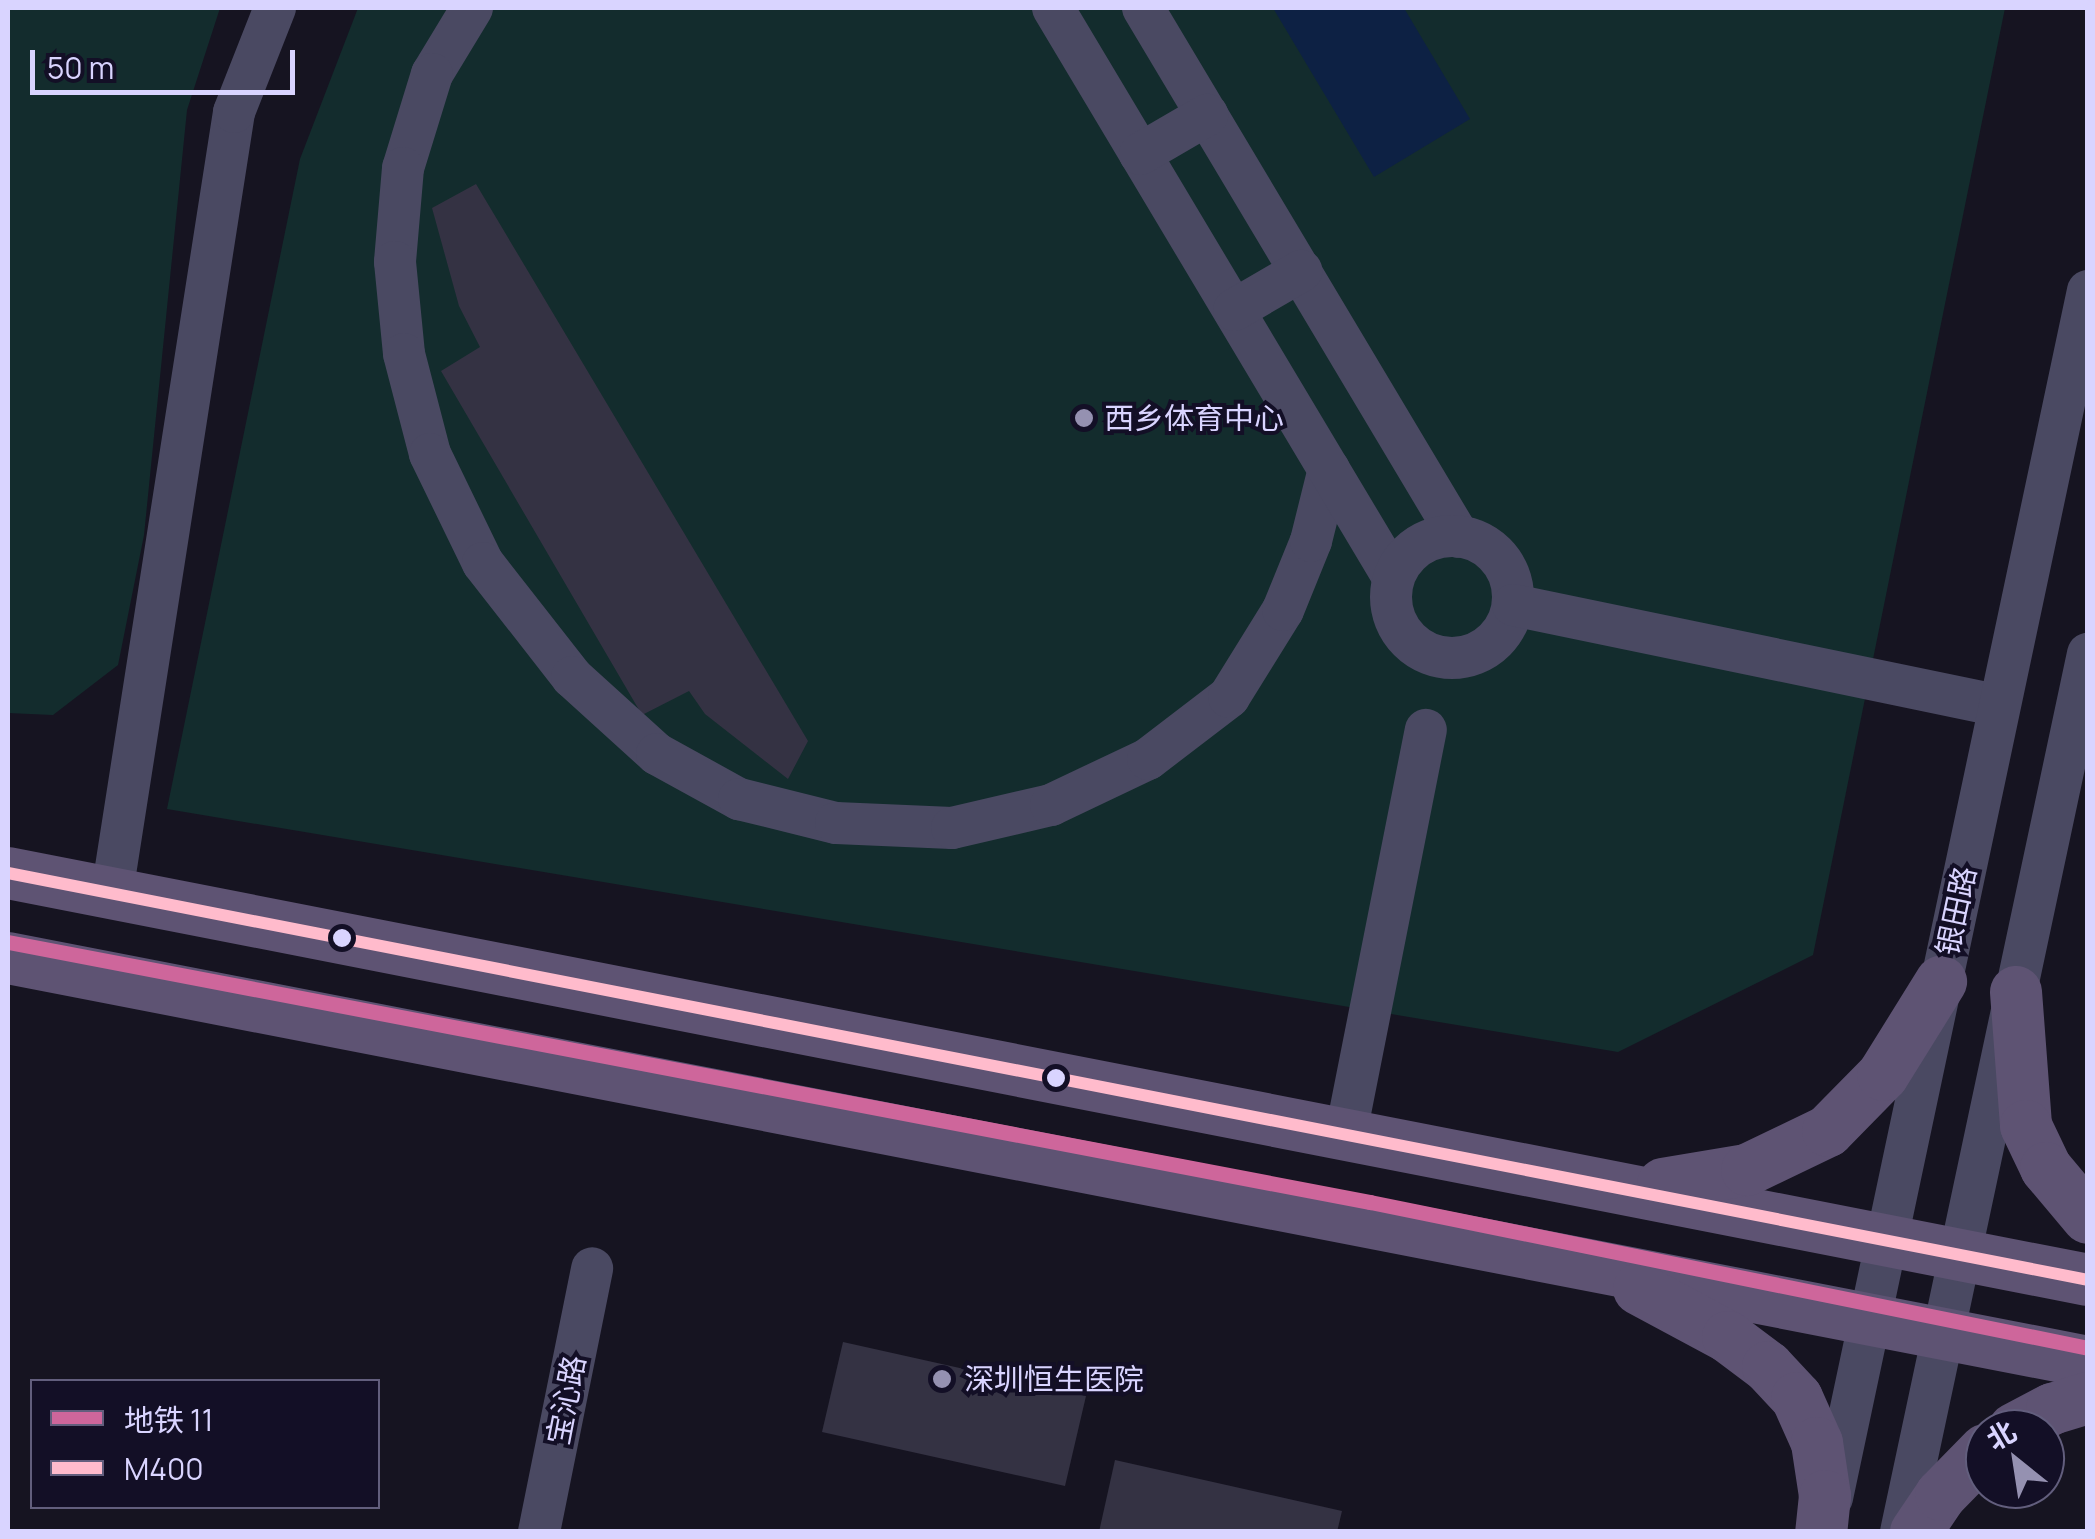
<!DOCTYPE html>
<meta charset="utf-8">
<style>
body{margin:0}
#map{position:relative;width:2095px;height:1539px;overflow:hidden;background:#161421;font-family:Manrope,"Noto Sans SC",sans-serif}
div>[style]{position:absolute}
.green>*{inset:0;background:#132c2d}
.water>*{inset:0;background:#0d2144}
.building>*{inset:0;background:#343243}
.minor>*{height:42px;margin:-21px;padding:0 21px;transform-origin:21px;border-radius:21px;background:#4a4962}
.minor>.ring{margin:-21px;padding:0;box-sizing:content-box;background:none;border:42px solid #4a4962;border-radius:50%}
.major>*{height:52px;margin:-26px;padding:0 26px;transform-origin:26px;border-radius:26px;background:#5e5373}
.bus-1>*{height:12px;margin:-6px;padding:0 6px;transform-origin:6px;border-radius:6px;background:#fbc}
.metro-1>*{height:15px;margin:-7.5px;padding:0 7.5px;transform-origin:7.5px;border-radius:7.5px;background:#ce669b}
.dots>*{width:28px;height:28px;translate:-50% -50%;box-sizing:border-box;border:5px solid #130f26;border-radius:50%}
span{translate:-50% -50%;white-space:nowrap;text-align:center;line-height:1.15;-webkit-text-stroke:8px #130f26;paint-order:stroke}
.poi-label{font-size:30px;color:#d9d4ff}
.left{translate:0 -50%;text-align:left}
.street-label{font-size:30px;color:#d9d4ff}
.frame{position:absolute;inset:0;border:10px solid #d9d4ff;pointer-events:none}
.legend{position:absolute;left:30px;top:1379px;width:350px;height:130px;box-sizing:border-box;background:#130f26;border:2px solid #625e7d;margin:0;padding:12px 18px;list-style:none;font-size:30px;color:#d9d4ff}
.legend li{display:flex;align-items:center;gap:20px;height:50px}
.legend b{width:50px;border:2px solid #625e7d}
.north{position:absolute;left:1965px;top:1409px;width:100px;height:100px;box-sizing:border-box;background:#130f26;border:2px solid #625e7d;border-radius:50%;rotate:330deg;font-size:28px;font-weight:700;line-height:40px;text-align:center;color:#d9d4ff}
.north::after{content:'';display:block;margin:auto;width:35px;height:45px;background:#9591b1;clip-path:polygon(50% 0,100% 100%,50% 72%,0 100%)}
.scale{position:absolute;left:30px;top:50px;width:265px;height:45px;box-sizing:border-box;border:5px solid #d9d4ff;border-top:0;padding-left:12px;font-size:30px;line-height:35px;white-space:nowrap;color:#d9d4ff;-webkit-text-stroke:8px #130f26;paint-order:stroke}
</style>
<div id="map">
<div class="green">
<i style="clip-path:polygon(8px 8px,220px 8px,187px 110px,144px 535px,118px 665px,53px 715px,8px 713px)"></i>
<i style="clip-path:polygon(358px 8px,2005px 8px,1813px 955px,1618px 1052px,167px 809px,300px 159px)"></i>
</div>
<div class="water">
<i style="clip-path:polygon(1273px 8px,1404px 8px,1470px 119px,1374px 177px)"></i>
</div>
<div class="building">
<i style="clip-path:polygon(476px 184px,808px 741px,788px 779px,705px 714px,689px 691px,642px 715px,441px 371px,480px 347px,459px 306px,432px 208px)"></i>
<i style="clip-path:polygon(843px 1342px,1086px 1396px,1065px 1486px,822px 1432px)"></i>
<i style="clip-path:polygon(1115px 1460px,1342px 1511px,1337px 1532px,1099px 1532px)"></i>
</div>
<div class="minor">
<i style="left:472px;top:8px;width:77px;rotate:121.2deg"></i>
<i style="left:432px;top:74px;width:98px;rotate:107.1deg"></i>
<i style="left:403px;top:168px;width:94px;rotate:94.9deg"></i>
<i style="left:395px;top:262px;width:92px;rotate:84.4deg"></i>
<i style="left:404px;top:354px;width:103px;rotate:75.4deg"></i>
<i style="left:430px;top:454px;width:121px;rotate:64.1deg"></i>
<i style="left:483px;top:563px;width:145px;rotate:52deg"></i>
<i style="left:572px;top:677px;width:115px;rotate:42.2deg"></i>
<i style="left:657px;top:754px;width:94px;rotate:28.8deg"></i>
<i style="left:739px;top:799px;width:100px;rotate:13.9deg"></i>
<i style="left:836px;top:823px;width:116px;rotate:2.5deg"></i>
<i style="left:952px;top:828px;width:102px;rotate:-13.1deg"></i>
<i style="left:1051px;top:805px;width:107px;rotate:-25.4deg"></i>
<i style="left:1148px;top:759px;width:102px;rotate:-37.4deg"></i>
<i style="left:1229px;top:697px;width:102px;rotate:-58.2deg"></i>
<i style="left:1283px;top:610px;width:74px;rotate:-67.9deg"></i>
<i style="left:1311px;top:541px;width:74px;rotate:-76deg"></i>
<i style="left:1053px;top:8px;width:663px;rotate:59.14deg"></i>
<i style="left:1143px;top:8px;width:616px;rotate:59.15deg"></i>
<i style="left:1140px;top:154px;width:78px;rotate:-30.2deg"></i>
<i style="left:1234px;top:310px;width:78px;rotate:-30.2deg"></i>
<i class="ring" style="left:1391px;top:536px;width:80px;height:80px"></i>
<i style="left:1513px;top:605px;width:496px;rotate:11.7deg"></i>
<i style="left:112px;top:893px;width:790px;rotate:-81.12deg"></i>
<i style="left:234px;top:112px;width:112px;rotate:-68.5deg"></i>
<i style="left:1346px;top:1133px;width:411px;rotate:-78.8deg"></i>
<i style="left:1832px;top:1498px;width:1234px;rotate:-78.03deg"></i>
<i style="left:539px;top:1532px;width:269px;rotate:-78.6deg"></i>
<i style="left:1901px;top:1532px;width:898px;rotate:-77.98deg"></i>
</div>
<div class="major">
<i style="left:8px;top:873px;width:2119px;rotate:11.07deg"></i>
<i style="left:8px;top:958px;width:2119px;rotate:10.99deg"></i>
<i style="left:2016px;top:992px;width:134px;rotate:85.7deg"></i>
<i style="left:2026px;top:1126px;width:47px;rotate:64.5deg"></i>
<i style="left:2046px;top:1168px;width:65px;rotate:50deg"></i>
<i style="left:1663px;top:1184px;width:85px;rotate:-9.5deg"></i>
<i style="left:1747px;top:1170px;width:90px;rotate:-25.7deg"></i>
<i style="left:1828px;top:1131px;width:78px;rotate:-45.5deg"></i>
<i style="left:1883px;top:1075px;width:110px;rotate:-58.1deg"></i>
<i style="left:1639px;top:1289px;width:101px;rotate:28.3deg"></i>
<i style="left:1728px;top:1337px;width:50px;rotate:36.9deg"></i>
<i style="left:1768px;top:1367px;width:42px;rotate:46.9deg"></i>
<i style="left:1797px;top:1398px;width:49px;rotate:66deg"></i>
<i style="left:1817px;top:1443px;width:54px;rotate:81.4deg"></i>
<i style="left:1825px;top:1496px;width:36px;rotate:96deg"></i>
<i style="left:2014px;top:1429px;width:43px;rotate:-27.8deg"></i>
<i style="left:2052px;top:1409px;width:38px;rotate:-17deg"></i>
<i style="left:1916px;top:1532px;width:45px;rotate:-56deg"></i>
<i style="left:1941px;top:1495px;width:63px;rotate:-45.6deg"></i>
</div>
<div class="bus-1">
<i style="left:8px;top:873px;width:2119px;rotate:11.07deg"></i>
</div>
<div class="metro-1">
<i style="left:8px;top:942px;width:1387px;rotate:10.81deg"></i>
<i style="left:1370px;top:1202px;width:733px;rotate:11.49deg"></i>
</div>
<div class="dots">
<i style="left:1084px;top:418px;background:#9591b1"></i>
<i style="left:342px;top:938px;background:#d9d4ff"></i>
<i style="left:1056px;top:1078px;background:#d9d4ff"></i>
<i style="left:942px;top:1379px;background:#9591b1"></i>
</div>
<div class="poi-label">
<span class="left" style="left:1104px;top:418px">西乡体育中心</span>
<span class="left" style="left:964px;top:1379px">深圳恒生医院</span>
</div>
<div class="street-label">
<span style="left:1956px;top:911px;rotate:-78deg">银田路</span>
<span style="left:566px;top:1400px;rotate:-79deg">宝沁路</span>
</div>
<div class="frame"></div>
<ul class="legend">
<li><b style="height:12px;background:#ce669b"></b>地铁 11</li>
<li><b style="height:12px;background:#fbc"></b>M400</li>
</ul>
<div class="north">北</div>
<div class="scale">50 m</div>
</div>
